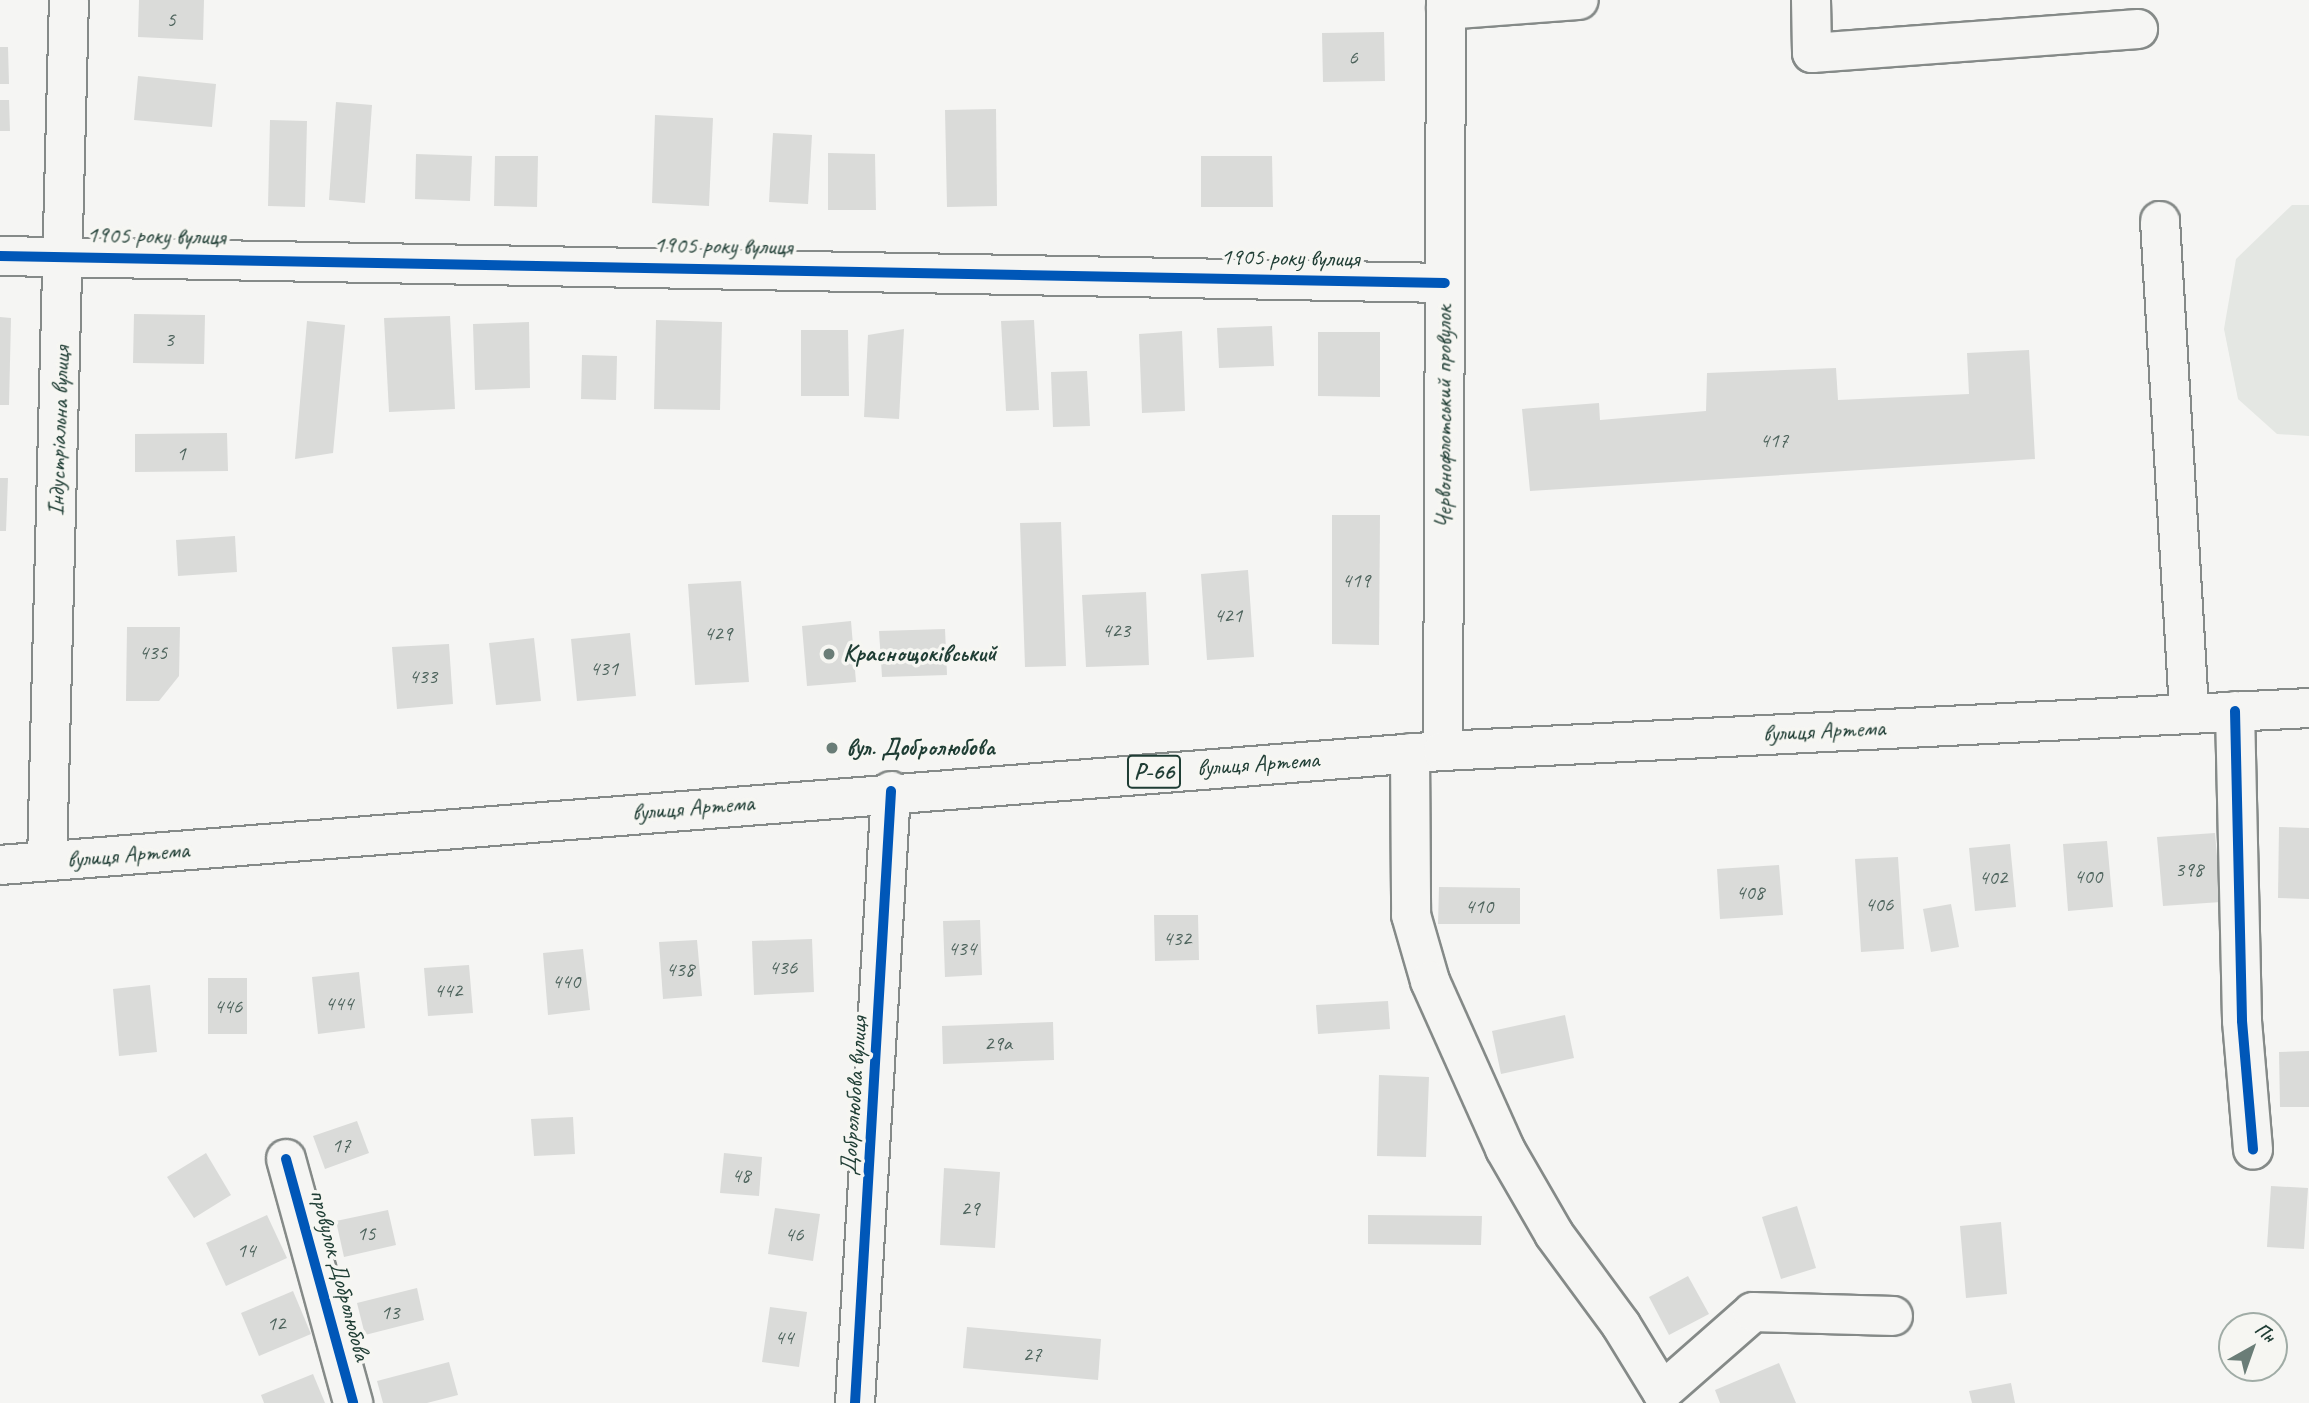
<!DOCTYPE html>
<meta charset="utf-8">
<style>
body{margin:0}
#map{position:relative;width:2309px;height:1403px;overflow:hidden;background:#f5f5f3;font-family:Caveat,sans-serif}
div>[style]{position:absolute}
.green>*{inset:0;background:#e4e7e3}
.building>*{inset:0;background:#dadbd9}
.roads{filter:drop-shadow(2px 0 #858a88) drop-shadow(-2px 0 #858a88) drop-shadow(0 2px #858a88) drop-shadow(0 -2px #858a88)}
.minor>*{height:38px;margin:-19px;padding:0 19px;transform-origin:19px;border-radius:19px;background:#f5f5f3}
.major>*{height:38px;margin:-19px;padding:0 19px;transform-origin:19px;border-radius:19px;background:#f5f5f3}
.cycleway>*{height:10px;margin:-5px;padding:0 5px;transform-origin:5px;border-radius:5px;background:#0057b8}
.dots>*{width:19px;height:19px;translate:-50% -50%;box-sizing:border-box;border:4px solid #f6f6f2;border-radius:50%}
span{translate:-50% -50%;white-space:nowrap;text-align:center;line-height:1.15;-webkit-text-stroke:7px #f6f6f2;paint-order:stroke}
.number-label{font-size:21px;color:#4e645d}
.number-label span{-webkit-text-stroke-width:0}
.shield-label span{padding:2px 5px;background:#f6f6f2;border:2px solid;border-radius:5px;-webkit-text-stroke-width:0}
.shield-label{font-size:23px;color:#1f3d34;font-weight:700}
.street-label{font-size:24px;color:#1f3d34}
.poi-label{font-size:24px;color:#1f3d34;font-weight:700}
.left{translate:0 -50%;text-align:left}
.north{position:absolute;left:2218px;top:1312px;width:70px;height:70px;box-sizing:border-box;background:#f6f6f2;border:2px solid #a0aca6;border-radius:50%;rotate:40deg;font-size:19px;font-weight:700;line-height:28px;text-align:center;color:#1f3d34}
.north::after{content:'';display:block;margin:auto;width:24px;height:32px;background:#6a7d77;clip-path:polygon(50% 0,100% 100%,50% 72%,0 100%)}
</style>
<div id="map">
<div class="green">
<i style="clip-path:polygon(2292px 205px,2309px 205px,2309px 436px,2277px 434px,2238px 399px,2224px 329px,2236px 259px)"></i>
</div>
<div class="building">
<i style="clip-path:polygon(139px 0,204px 0,203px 40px,138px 37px)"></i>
<i style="clip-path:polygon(1384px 32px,1385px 81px,1323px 82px,1322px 33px)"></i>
<i style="clip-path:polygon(0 47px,8px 47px,9px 84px,0 84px)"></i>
<i style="clip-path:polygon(138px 76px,216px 84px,212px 127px,134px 120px)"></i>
<i style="clip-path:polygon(0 100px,9px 100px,10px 131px,0 131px)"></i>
<i style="clip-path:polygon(336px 102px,372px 105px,365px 203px,329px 200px)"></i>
<i style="clip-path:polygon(996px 109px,997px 206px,947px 207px,945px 110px)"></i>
<i style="clip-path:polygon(655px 115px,713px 118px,709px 206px,652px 203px)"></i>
<i style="clip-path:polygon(270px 120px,307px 121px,305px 207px,268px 206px)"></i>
<i style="clip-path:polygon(773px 133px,812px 135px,808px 204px,769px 202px)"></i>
<i style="clip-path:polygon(828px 153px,875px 154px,876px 210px,828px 210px)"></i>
<i style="clip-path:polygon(416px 154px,472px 156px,470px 201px,415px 199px)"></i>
<i style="clip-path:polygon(495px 156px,538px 156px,537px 207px,494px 206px)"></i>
<i style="clip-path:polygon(1201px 156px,1272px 156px,1273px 207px,1201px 207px)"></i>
<i style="clip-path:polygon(134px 314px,205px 315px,204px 364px,133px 363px)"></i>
<i style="clip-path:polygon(450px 316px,455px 409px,389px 412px,384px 318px)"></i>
<i style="clip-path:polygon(0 317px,11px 318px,9px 405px,0 405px)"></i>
<i style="clip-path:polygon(656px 320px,722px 322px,720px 410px,654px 409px)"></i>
<i style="clip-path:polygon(1034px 320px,1039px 410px,1006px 411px,1001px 321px)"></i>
<i style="clip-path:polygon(307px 321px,345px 325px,333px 453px,295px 459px)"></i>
<i style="clip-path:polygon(529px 322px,530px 388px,475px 390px,473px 324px)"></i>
<i style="clip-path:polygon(1272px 326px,1274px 366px,1219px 368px,1217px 328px)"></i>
<i style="clip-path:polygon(904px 329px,899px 419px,864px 417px,868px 335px)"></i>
<i style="clip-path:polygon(801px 330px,848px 330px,849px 396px,801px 396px)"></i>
<i style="clip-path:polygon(1182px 331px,1185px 411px,1142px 413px,1139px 334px)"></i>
<i style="clip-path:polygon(1318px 332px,1380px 332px,1380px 397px,1318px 396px)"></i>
<i style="clip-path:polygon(2029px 350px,2035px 459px,1530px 491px,1522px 409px,1599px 403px,1600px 420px,1706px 411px,1707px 373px,1836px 368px,1838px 400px,1969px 394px,1967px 353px)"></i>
<i style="clip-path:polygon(582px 355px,617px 356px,616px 400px,581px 399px)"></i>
<i style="clip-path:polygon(1087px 371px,1090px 426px,1053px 427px,1051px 372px)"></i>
<i style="clip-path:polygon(227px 433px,228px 471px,135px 472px,135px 434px)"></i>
<i style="clip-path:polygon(0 478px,8px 478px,6px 531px,0 531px)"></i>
<i style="clip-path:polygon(1332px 515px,1380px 515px,1379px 645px,1332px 644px)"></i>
<i style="clip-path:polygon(1061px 522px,1066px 666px,1025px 667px,1020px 523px)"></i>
<i style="clip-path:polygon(235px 536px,237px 572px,178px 576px,176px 540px)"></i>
<i style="clip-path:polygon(1248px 570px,1254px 657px,1207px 660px,1201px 574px)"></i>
<i style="clip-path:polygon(741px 581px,749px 682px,695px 685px,688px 584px)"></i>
<i style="clip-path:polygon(1146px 592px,1149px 665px,1086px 667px,1082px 595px)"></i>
<i style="clip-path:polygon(851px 621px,856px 682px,807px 686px,802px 626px)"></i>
<i style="clip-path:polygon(127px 627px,180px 627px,179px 676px,159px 701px,126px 701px)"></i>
<i style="clip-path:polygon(945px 629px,947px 675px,882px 677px,879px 631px)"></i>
<i style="clip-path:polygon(630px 633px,636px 696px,577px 701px,571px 639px)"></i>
<i style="clip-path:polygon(534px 638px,541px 701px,496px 705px,489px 643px)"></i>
<i style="clip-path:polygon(449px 644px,453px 704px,397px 709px,392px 647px)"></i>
<i style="clip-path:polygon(2279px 827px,2309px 828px,2309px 899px,2278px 898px)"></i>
<i style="clip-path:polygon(2215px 833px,2221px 902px,2163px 906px,2157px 837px)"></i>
<i style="clip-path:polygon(2107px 841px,2113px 907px,2068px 911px,2063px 844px)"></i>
<i style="clip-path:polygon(2010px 844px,2016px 907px,1975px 911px,1969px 848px)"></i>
<i style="clip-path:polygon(1898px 857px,1904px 949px,1861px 952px,1855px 859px)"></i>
<i style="clip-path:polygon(1779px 865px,1783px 915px,1720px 919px,1717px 869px)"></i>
<i style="clip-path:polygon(1439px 887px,1520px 888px,1520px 924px,1438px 924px)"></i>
<i style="clip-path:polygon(1951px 904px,1959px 947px,1931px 952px,1923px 909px)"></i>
<i style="clip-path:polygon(1154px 915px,1198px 915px,1199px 960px,1155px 961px)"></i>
<i style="clip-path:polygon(980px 920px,982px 975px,945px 977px,943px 921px)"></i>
<i style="clip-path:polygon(812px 939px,814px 992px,754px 995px,752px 941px)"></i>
<i style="clip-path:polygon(697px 940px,702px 996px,663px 999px,659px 942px)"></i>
<i style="clip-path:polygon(583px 949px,590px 1010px,548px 1015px,543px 953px)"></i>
<i style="clip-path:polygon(469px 965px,473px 1013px,428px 1016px,424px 968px)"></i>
<i style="clip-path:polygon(359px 972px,365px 1028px,318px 1034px,312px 977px)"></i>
<i style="clip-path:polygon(208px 978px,247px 978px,247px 1034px,208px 1034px)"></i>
<i style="clip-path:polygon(150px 985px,157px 1052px,119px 1056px,113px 989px)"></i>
<i style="clip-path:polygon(1388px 1001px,1390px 1029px,1318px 1034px,1316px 1005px)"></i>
<i style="clip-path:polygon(1565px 1015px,1574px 1058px,1501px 1074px,1492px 1031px)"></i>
<i style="clip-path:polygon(1053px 1022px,1054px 1060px,943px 1064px,942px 1026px)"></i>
<i style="clip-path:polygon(2309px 1051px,2309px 1107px,2280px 1107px,2279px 1052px)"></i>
<i style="clip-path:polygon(1379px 1075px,1429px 1077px,1426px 1157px,1377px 1156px)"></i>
<i style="clip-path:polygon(573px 1117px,575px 1154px,534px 1156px,531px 1119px)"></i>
<i style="clip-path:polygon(357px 1121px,369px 1153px,325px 1169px,313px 1136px)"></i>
<i style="clip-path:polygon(206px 1153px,231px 1195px,194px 1218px,167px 1177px)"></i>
<i style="clip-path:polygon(724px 1153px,762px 1157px,759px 1196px,720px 1193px)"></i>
<i style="clip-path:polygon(944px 1168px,1000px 1172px,995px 1248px,940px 1245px)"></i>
<i style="clip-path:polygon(2271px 1186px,2308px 1188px,2304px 1249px,2267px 1247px)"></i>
<i style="clip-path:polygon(1797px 1206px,1816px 1268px,1781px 1279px,1762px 1217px)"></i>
<i style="clip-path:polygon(775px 1208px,820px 1214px,813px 1261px,768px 1254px)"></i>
<i style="clip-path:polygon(388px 1210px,396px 1245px,344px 1257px,336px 1221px)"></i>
<i style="clip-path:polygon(267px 1215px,287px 1258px,226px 1286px,206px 1243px)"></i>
<i style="clip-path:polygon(1368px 1215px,1482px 1216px,1481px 1245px,1368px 1244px)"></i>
<i style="clip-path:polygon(2001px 1222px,2007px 1294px,1966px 1298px,1960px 1226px)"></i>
<i style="clip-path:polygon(1688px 1276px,1709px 1314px,1669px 1335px,1649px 1297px)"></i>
<i style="clip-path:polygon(417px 1288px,424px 1320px,365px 1335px,357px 1303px)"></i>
<i style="clip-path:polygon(293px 1291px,311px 1334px,259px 1356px,241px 1313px)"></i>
<i style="clip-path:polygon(770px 1307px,807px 1312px,799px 1367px,762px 1362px)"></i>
<i style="clip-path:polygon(967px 1327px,1101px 1339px,1098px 1380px,963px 1368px)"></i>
<i style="clip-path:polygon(449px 1362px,458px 1395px,427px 1403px,383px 1403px,377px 1381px)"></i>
<i style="clip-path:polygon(1779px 1363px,1796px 1403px,1720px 1403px,1715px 1390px)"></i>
<i style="clip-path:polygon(313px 1374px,325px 1403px,264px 1403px,261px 1395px)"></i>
<i style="clip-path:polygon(2011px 1383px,2015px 1403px,1972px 1403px,1969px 1391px)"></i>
</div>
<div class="roads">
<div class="minor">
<i style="left:1811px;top:0;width:53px;rotate:88.9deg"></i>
<i style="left:1812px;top:53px;width:327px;rotate:-4.2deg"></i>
<i style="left:1446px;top:10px;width:133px;rotate:-4.3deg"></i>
<i style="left:2160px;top:221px;width:492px;rotate:86.6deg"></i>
<i style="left:0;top:256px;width:1445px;rotate:1.07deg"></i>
<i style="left:2235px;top:711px;width:310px;rotate:88.7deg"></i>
<i style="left:2242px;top:1021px;width:129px;rotate:85.1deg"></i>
<i style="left:1443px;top:751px;width:751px;rotate:-89.77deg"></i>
<i style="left:1410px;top:753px;width:162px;rotate:89.6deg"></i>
<i style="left:1411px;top:915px;width:69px;rotate:73.9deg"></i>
<i style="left:1430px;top:981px;width:184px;rotate:65.9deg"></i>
<i style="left:1505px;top:1149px;width:98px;rotate:60deg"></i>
<i style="left:1554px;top:1234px;width:113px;rotate:53.6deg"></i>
<i style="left:1621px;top:1325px;width:79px;rotate:58.5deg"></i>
<i style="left:1662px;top:1392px;width:121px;rotate:-41.3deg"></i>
<i style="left:1753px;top:1312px;width:140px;rotate:1.6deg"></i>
<i style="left:47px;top:861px;width:861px;rotate:-88.54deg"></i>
<i style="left:286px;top:1159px;width:253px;rotate:74.6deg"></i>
<i style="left:855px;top:1403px;width:613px;rotate:-86.63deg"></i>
</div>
<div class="major">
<i style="left:0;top:865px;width:1447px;rotate:-4.52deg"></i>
<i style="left:1443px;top:751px;width:867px;rotate:-2.84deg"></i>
</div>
</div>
<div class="cycleway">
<i style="left:0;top:256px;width:1445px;rotate:1.07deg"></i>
<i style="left:2235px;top:711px;width:310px;rotate:88.7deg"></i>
<i style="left:2242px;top:1021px;width:129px;rotate:85.1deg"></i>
<i style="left:286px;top:1159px;width:253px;rotate:74.6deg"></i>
<i style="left:855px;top:1403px;width:613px;rotate:-86.63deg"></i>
</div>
<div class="dots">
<i style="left:829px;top:654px;background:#6a7d77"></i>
<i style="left:832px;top:748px;background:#6a7d77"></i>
</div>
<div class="number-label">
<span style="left:171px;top:19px">5</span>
<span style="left:1353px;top:57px">6</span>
<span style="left:169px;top:339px">3</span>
<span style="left:1774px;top:440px">417</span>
<span style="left:181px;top:453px">1</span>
<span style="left:1356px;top:580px">419</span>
<span style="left:1228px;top:615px">421</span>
<span style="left:1116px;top:630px">423</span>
<span style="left:718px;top:633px">429</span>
<span style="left:153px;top:652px">435</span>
<span style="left:604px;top:668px">431</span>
<span style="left:423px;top:676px">433</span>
<span style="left:2189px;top:869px">398</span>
<span style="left:2088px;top:876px">400</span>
<span style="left:1993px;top:877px">402</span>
<span style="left:1750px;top:892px">408</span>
<span style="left:1879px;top:904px">406</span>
<span style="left:1479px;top:906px">410</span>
<span style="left:1177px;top:938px">432</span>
<span style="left:962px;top:948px">434</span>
<span style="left:783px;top:967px">436</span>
<span style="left:680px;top:969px">438</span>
<span style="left:566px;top:981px">440</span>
<span style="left:448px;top:990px">442</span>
<span style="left:339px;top:1003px">444</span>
<span style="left:228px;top:1006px">446</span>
<span style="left:998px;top:1043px">29а</span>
<span style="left:341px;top:1145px">17</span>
<span style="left:741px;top:1175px">48</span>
<span style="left:970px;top:1208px">29</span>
<span style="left:366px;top:1233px">15</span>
<span style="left:794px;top:1234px">46</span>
<span style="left:246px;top:1250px">14</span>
<span style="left:390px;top:1312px">13</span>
<span style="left:276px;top:1323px">12</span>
<span style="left:784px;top:1337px">44</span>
<span style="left:1032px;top:1354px">27</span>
</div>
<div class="shield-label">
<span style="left:1154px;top:772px">Р-66</span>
</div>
<div class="street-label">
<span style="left:156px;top:236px;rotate:1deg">1905 року вулиця</span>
<span style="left:723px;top:246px;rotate:1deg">1905 року вулиця</span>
<span style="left:1290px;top:258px;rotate:1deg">1905 року вулиця</span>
<span style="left:1444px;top:417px;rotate:-90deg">Червонофлотський провулок</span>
<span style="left:59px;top:431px;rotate:-88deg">Індустріальна вулиця</span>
<span style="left:1824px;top:731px;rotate:-3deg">вулиця Артема</span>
<span style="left:1258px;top:764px;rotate:-4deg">вулиця Артема</span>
<span style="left:693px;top:808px;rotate:-5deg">вулиця Артема</span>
<span style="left:128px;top:855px;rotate:-5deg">вулиця Артема</span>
<span style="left:854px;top:1096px;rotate:-86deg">Добролюбова вулиця</span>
<span style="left:340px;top:1275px;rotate:75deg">провулок Добролюбова</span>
</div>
<div class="poi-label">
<span class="left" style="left:843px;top:654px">Краснощоківський</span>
<span class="left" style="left:846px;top:748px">вул. Добролюбова</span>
</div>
<div class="north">Пн</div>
</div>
